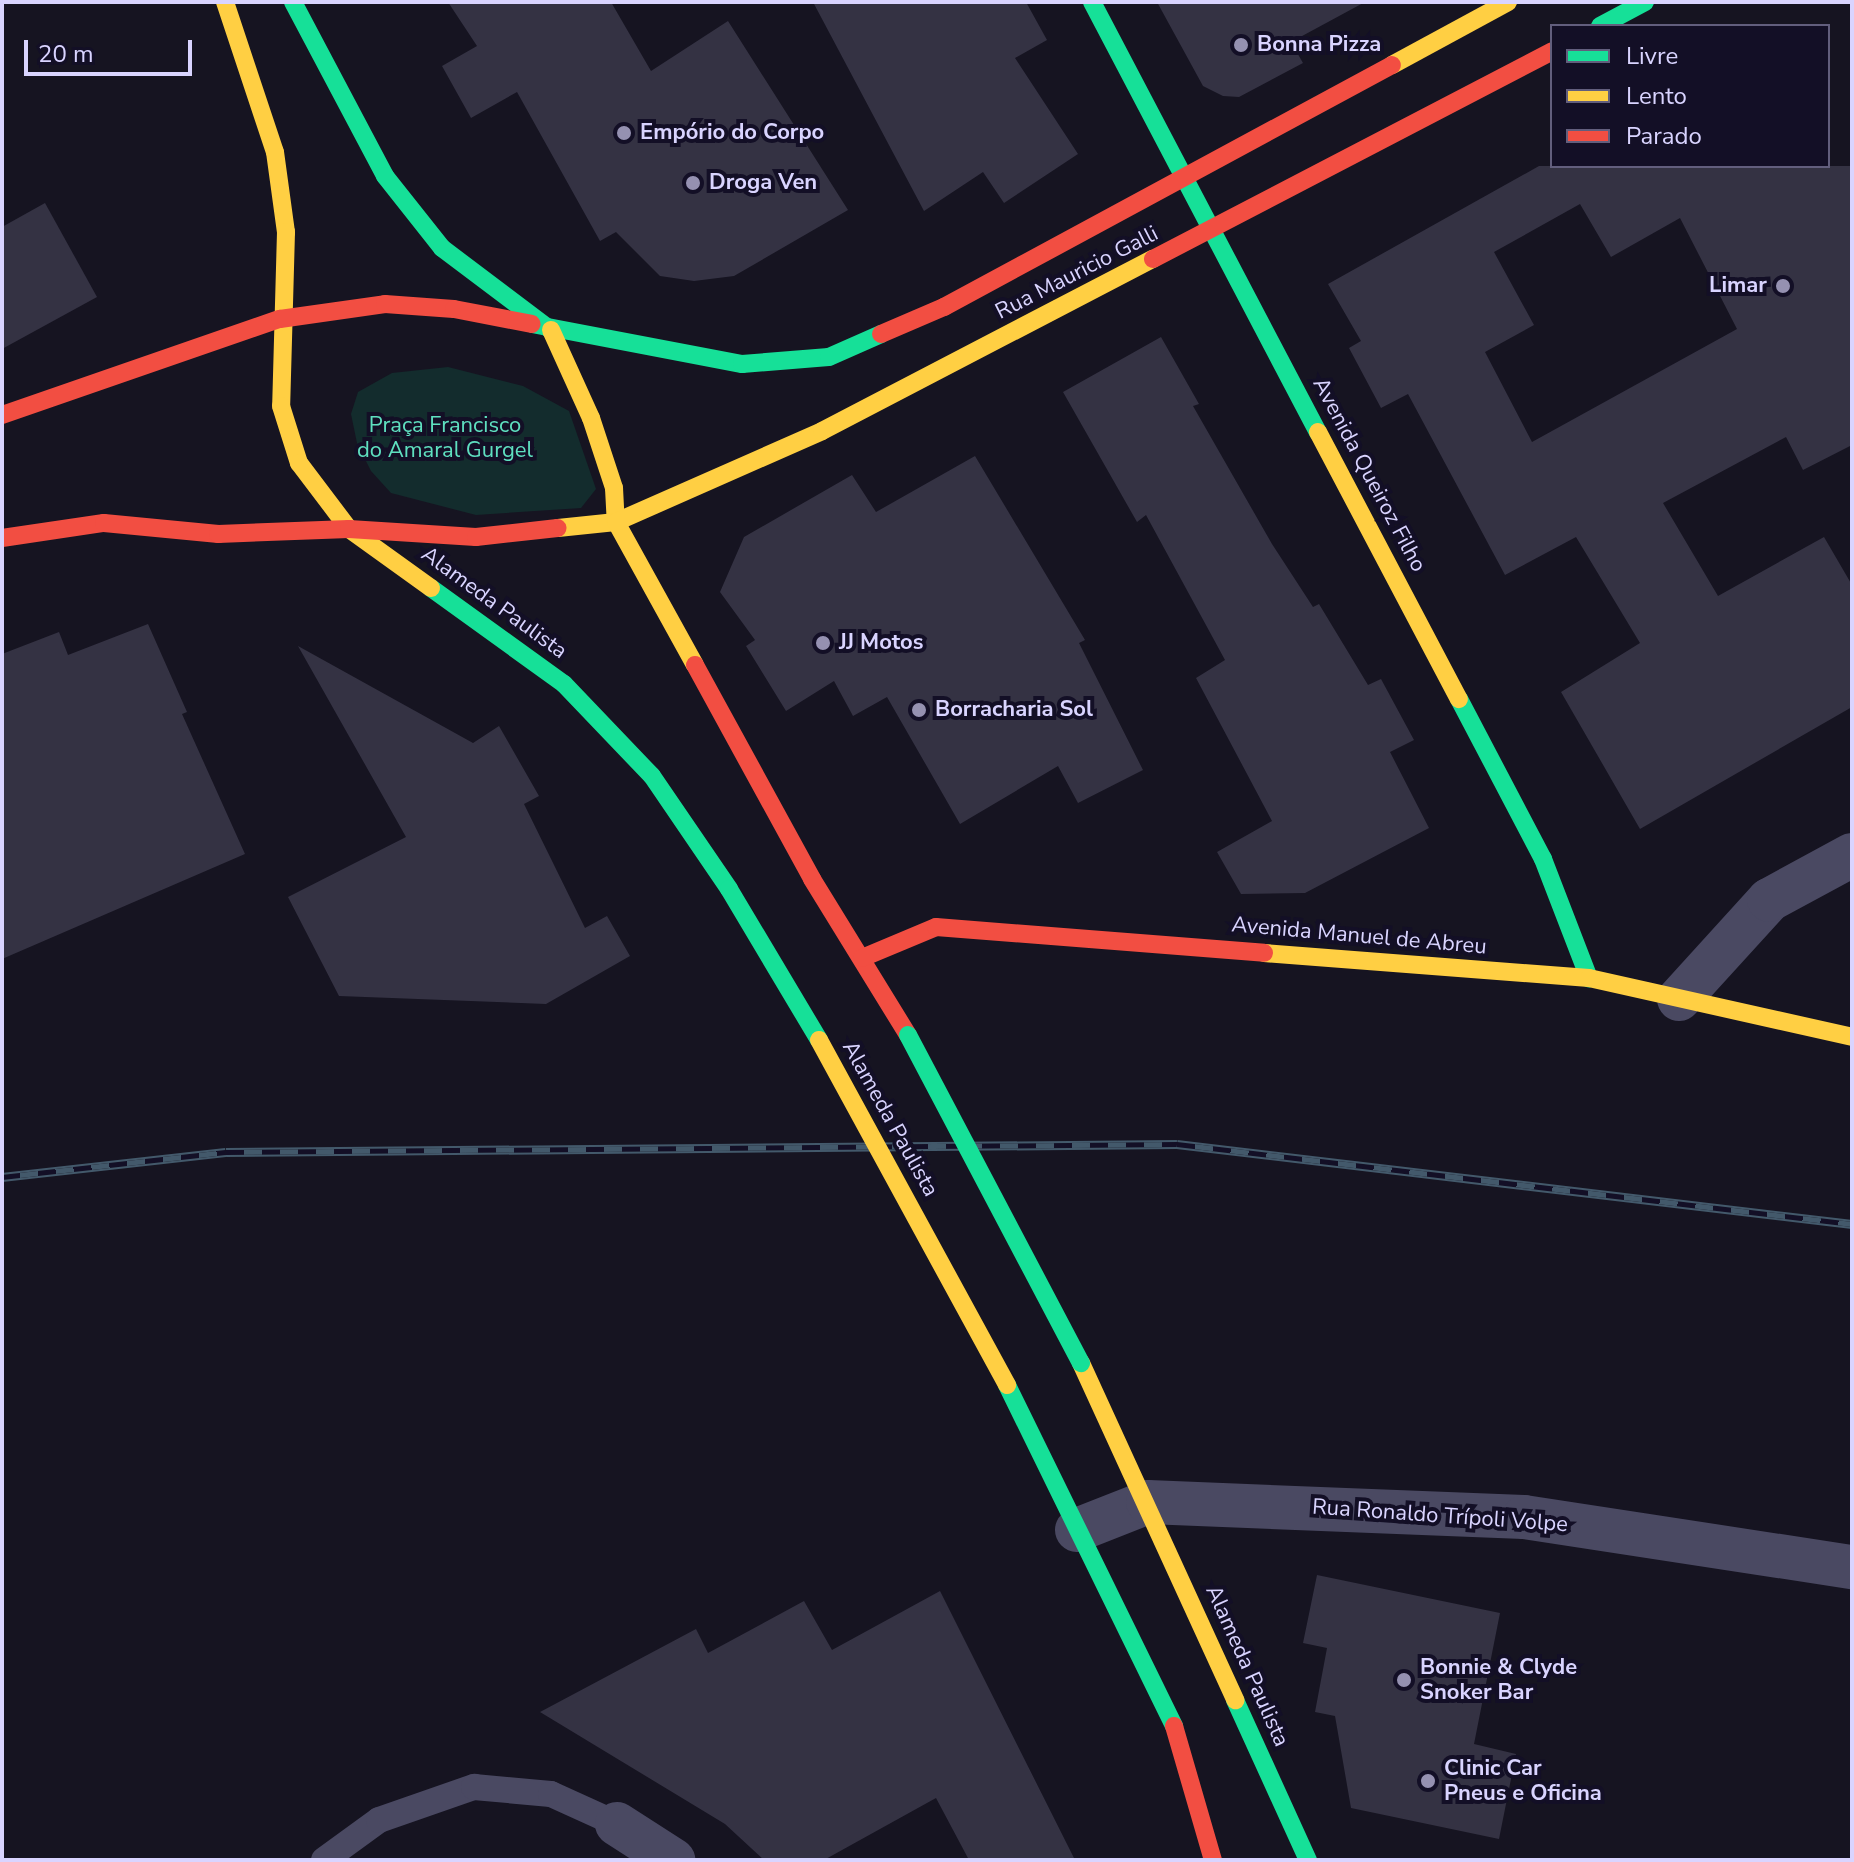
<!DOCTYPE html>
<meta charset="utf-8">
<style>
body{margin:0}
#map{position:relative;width:1854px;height:1862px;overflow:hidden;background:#161421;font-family:"Nunito Sans",sans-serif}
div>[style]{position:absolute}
.green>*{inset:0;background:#132c2d}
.building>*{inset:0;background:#343243}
.lane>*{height:26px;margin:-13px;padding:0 13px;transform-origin:13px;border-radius:13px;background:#4a4962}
.street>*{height:44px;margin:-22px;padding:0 22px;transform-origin:22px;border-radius:22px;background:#4a4962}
.fast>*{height:18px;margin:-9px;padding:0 9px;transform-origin:9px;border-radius:9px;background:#16e098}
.slow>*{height:18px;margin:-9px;padding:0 9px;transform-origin:9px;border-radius:9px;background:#ffcf43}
.jam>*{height:18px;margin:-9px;padding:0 9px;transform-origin:9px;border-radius:9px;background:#f24e42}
.rail>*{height:9px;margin-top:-4.5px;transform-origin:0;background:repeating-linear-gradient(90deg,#130f26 0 18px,#43596b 0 36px);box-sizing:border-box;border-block:2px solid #43596b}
.fast-bridge>*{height:18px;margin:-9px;padding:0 9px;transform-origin:9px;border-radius:9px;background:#16e098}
.slow-bridge>*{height:18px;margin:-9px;padding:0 9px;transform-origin:9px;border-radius:9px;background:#ffcf43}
.dots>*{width:22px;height:22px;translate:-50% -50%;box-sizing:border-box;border:4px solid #130f26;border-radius:50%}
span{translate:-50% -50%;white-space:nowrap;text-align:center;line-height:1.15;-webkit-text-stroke:8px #130f26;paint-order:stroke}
.poi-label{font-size:22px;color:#d9d4ff;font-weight:700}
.left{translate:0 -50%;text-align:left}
.right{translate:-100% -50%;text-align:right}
.street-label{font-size:22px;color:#d9d4ff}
.park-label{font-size:22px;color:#5fe0c0}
.frame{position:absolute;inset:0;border:4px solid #d9d4ff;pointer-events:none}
.legend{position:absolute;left:1550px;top:24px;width:280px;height:144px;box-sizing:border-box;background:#130f26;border:2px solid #625e7d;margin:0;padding:10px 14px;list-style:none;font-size:24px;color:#d9d4ff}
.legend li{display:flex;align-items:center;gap:16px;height:40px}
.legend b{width:40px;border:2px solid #625e7d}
.scale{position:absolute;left:24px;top:40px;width:168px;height:36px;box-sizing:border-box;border:4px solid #d9d4ff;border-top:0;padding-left:10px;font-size:24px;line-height:28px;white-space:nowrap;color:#d9d4ff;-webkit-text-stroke:6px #130f26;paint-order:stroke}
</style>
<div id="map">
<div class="green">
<i style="clip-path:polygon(448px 367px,523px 386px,569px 411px,596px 489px,581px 508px,476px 515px,391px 493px,371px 471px,357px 443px,351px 414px,358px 392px,392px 373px)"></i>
</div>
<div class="building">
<i style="clip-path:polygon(448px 2px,611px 2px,651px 71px,728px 21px,848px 210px,734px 276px,694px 281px,660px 276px,616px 232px,600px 241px,517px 92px,471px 118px,442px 66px,477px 46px)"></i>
<i style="clip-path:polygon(813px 2px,1026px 2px,1047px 40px,1015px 58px,1078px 154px,1004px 203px,983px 172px,924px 211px)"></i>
<i style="clip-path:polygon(1157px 2px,1365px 2px,1291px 42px,1303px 63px,1239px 97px,1223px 96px,1203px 86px)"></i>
<i style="clip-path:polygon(evenodd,1539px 166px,1852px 166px,1852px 445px,1803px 470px,1786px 437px,1663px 503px,1718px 596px,1824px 537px,1852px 585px,1852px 707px,1640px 829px,1561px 692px,1640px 643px,1576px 537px,1505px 575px,1408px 394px,1381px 408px,1349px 348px,1361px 341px,1328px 284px,1539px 166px,1580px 204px,1611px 257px,1680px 218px,1737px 329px,1532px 442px,1485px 352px,1534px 325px,1494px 252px,1580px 204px)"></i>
<i style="clip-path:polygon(45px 203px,97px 297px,2px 349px,2px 227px)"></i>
<i style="clip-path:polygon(1161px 337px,1199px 404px,1193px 406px,1272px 544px,1313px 607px,1319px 604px,1368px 685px,1381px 679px,1414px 740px,1390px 752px,1429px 828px,1305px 893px,1241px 894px,1217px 852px,1272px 821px,1196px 678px,1225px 660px,1146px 515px,1137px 522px,1063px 392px)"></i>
<i style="clip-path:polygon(975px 456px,1085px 640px,1079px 643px,1143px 770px,1078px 803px,1058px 766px,960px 824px,887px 697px,853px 716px,834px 681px,786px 711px,746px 646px,755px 640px,720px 592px,744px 537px,852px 475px,876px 512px)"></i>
<i style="clip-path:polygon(148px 624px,187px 712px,182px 714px,245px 854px,2px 959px,2px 654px,59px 632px,68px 655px)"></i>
<i style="clip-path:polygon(298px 646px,473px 743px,499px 726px,539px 796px,524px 804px,585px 928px,607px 916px,630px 956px,546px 1004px,339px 996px,288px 897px,406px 837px)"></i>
<i style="clip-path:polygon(1317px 1575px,1500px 1613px,1474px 1744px,1516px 1754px,1499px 1839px,1351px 1808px,1335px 1716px,1315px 1712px,1327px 1648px,1303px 1643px)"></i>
<i style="clip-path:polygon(940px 1591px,1075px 1860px,969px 1860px,936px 1798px,824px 1860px,764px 1860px,725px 1824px,540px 1712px,696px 1629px,708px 1653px,804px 1601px,832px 1650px)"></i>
</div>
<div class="lane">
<i style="left:324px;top:1860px;width:68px;rotate:-36deg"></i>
<i style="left:379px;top:1820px;width:101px;rotate:-19.2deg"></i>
<i style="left:474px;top:1787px;width:77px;rotate:5.2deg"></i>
<i style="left:551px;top:1794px;width:72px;rotate:24.4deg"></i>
</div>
<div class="street">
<i style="left:1679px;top:999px;width:134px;rotate:-47.7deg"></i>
<i style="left:1769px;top:900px;width:94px;rotate:-28.5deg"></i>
<i style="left:1077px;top:1530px;width:76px;rotate:-21.5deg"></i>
<i style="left:1148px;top:1502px;width:376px;rotate:2.3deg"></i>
<i style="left:1524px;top:1517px;width:332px;rotate:8.7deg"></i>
<i style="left:617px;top:1824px;width:67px;rotate:32.7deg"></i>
</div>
<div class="fast">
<i style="left:293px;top:2px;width:197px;rotate:62.1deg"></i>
<i style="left:385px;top:176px;width:92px;rotate:51.6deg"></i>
<i style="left:442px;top:248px;width:136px;rotate:37deg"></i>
<i style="left:1092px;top:2px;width:486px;rotate:62.3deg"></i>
<i style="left:1600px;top:26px;width:51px;rotate:-28.1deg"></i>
<i style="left:532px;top:324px;width:214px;rotate:10.8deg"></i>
<i style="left:742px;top:364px;width:87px;rotate:-4.6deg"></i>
<i style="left:829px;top:357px;width:57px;rotate:-23.9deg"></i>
<i style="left:431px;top:588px;width:164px;rotate:35.8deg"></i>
<i style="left:564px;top:684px;width:127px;rotate:46.3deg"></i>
<i style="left:652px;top:776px;width:137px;rotate:55.7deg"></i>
<i style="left:729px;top:889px;width:176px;rotate:59.2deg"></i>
<i style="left:1459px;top:699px;width:181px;rotate:62.3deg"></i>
<i style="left:1543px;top:859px;width:128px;rotate:68.9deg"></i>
<i style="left:1007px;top:1385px;width:380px;rotate:63.9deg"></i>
<i style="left:1235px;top:1700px;width:176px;rotate:65.5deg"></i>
</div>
<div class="slow">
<i style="left:225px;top:2px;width:158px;rotate:71.6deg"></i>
<i style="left:275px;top:152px;width:81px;rotate:82.2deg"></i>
<i style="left:286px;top:232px;width:174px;rotate:91.6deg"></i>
<i style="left:281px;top:406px;width:60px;rotate:72.5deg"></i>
<i style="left:299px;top:463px;width:83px;rotate:52.9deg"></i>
<i style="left:349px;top:529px;width:101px;rotate:35.7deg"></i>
<i style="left:1392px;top:65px;width:132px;rotate:-28.5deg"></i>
<i style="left:551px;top:330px;width:97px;rotate:65.6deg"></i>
<i style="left:591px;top:418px;width:74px;rotate:71.8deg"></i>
<i style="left:614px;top:488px;width:34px;rotate:87deg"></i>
<i style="left:616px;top:522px;width:163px;rotate:61.1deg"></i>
<i style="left:1318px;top:432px;width:302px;rotate:62.2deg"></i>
<i style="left:558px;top:528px;width:58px;rotate:-5.9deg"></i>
<i style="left:616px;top:522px;width:225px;rotate:-23.8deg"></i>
<i style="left:822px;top:431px;width:373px;rotate:-27.5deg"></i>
<i style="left:1264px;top:953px;width:326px;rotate:4.4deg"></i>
<i style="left:1589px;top:978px;width:270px;rotate:12.6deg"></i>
<i style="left:1081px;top:1363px;width:371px;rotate:65.4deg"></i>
</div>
<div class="jam">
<i style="left:1153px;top:259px;width:450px;rotate:-27.5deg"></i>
<i style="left:881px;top:334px;width:69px;rotate:-23.2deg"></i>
<i style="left:944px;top:307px;width:509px;rotate:-28.38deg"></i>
<i style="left:2px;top:415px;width:294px;rotate:-19.1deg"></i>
<i style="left:280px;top:319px;width:106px;rotate:-8.1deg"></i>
<i style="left:385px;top:304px;width:69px;rotate:4.1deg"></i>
<i style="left:454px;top:309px;width:79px;rotate:10.9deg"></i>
<i style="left:2px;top:538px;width:103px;rotate:-8.4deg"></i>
<i style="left:104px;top:523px;width:115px;rotate:5.5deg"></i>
<i style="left:218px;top:534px;width:131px;rotate:-2.2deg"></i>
<i style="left:349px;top:529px;width:127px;rotate:3.6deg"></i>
<i style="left:476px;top:537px;width:82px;rotate:-6.3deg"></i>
<i style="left:695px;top:665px;width:244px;rotate:61.3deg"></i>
<i style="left:812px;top:879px;width:183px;rotate:58.4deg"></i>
<i style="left:862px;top:958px;width:80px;rotate:-22.7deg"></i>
<i style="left:936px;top:927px;width:329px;rotate:4.5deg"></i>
<i style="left:1174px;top:1726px;width:140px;rotate:73.8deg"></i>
</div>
<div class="rail">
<i style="left:2px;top:1177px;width:225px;rotate:-6.4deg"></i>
<i style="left:226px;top:1152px;width:951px;rotate:-0.48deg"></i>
<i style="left:1177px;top:1144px;width:680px;rotate:6.76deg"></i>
</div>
<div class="fast-bridge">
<i style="left:908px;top:1035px;width:371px;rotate:62.2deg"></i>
</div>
<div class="slow-bridge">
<i style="left:819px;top:1040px;width:393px;rotate:61.4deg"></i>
</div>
<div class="dots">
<i style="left:1241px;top:45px;background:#9591b1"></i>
<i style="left:624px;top:133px;background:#9591b1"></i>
<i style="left:693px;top:183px;background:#9591b1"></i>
<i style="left:1783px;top:286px;background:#9591b1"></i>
<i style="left:823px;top:643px;background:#9591b1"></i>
<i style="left:919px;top:710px;background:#9591b1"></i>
<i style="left:1404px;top:1680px;background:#9591b1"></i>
<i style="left:1428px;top:1781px;background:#9591b1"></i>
</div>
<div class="poi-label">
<span class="left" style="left:1257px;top:45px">Bonna Pizza</span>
<span class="left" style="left:640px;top:133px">Empório do Corpo</span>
<span class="left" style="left:709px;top:183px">Droga Ven</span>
<span class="right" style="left:1767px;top:286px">Limar</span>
<span class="left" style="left:839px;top:643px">JJ Motos</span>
<span class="left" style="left:935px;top:710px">Borracharia Sol</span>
<span class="left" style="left:1420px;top:1680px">Bonnie &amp; Clyde<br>Snoker Bar</span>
<span class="left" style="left:1444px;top:1781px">Clinic Car<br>Pneus e Oficina</span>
</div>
<div class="street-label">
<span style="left:1077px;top:273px;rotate:-27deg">Rua Mauricio Galli</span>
<span style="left:1369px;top:475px;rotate:62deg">Avenida Queiroz Filho</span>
<span style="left:494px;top:603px;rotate:36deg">Alameda Paulista</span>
<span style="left:1359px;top:936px;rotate:5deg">Avenida Manuel de Abreu</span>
<span style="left:890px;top:1119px;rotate:61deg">Alameda Paulista</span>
<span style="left:1440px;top:1516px;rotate:4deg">Rua Ronaldo Trípoli Volpe</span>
<span style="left:1247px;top:1666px;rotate:66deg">Alameda Paulista</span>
</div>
<div class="park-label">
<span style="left:445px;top:438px">Praça Francisco<br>do Amaral Gurgel</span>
</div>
<div class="frame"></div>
<ul class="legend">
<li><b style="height:10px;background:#16e098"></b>Livre</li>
<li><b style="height:10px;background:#ffcf43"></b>Lento</li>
<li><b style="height:10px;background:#f24e42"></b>Parado</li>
</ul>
<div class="scale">20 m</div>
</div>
